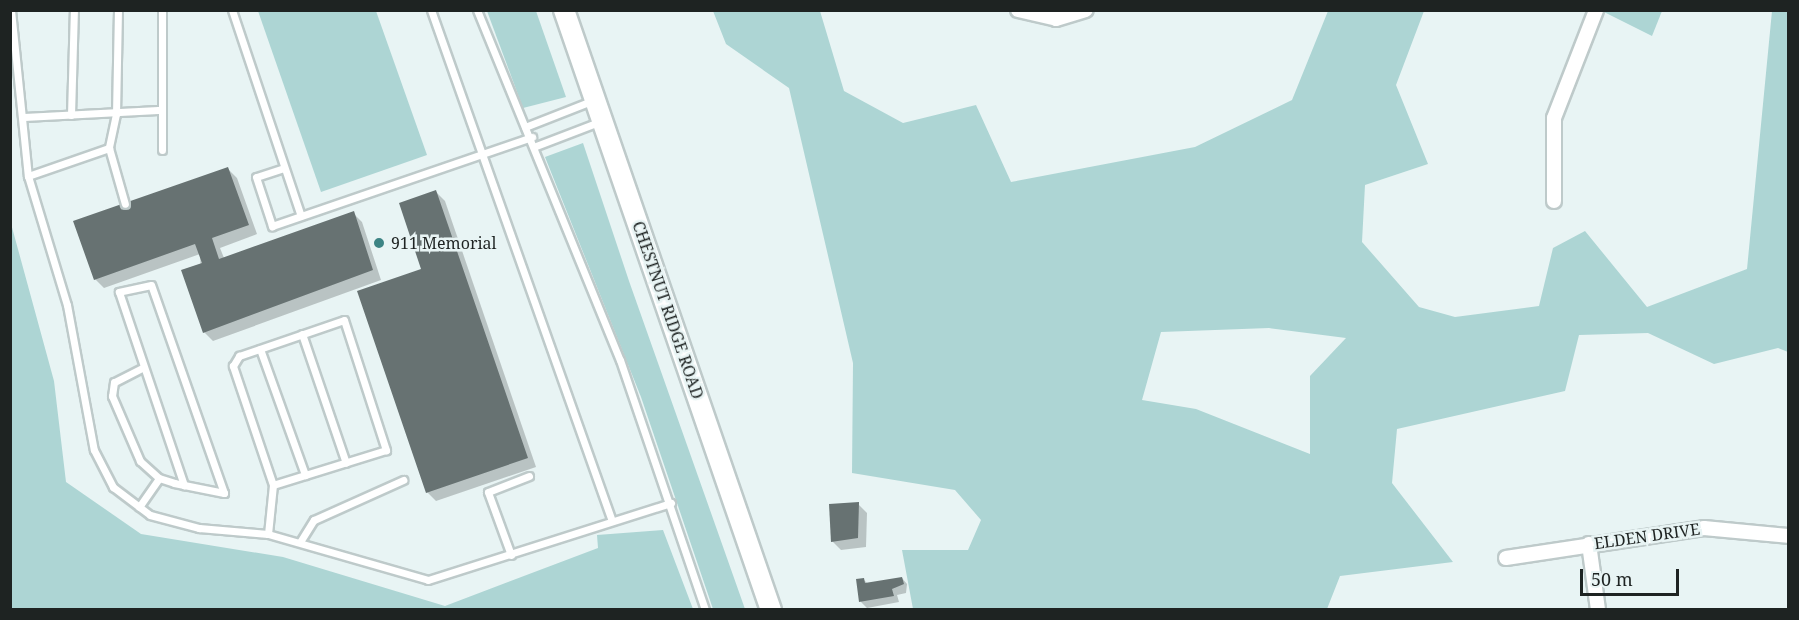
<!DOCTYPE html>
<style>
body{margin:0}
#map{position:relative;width:1799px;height:620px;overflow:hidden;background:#e8f4f4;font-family:"Noto Serif",serif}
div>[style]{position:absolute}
.green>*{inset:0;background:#add5d4}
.shadow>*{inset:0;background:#0003}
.building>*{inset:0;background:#677272}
.roads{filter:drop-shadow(2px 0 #becaca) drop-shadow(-2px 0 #becaca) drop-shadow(0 2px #becaca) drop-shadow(0 -2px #becaca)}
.lane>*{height:7px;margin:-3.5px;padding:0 3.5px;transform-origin:3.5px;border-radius:3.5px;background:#fff}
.street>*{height:14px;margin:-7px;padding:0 7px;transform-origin:7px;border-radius:7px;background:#fff}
.secondary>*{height:20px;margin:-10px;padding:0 10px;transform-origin:10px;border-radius:10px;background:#fff}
.dots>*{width:16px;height:16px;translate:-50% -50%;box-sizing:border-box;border:3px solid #e8f4f4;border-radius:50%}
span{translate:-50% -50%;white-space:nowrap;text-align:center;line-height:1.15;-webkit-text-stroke:5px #e8f4f4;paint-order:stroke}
.poi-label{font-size:16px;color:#1e2322}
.left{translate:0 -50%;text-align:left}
.street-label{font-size:16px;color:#1e2322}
.frame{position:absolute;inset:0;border:12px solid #1e2322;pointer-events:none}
.scale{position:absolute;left:1580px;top:569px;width:99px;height:27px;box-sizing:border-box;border:3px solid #1e2322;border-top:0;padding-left:8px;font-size:18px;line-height:21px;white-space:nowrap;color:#1e2322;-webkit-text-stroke:4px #e8f4f4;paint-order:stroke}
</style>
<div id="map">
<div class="green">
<i style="clip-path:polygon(258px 11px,376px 11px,427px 155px,321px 192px)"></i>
<i style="clip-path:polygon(487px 11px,536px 11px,566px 97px,523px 108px)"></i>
<i style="clip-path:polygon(evenodd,713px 11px,820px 11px,844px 91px,903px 123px,976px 105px,1011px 182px,1195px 147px,1292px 100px,1328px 11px,1424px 11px,1396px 85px,1428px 164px,1365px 185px,1362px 242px,1419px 307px,1455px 317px,1539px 306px,1553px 248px,1585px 231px,1647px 307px,1747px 269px,1772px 11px,1788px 11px,1788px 352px,1778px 348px,1714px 364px,1648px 333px,1579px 335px,1565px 391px,1397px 429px,1392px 483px,1453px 562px,1340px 576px,1327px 609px,913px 609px,902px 550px,968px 550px,981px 520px,955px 490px,852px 473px,853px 363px,789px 88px,726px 44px,713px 11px,1269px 328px,1346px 338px,1310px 376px,1310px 454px,1196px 409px,1142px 400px,1161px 332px,1269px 328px)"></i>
<i style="clip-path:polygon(1602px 11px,1662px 11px,1652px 36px)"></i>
<i style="clip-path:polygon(583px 143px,629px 281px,745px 609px,713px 609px,641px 397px,545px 157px)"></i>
<i style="clip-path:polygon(10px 220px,54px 381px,66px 482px,141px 534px,283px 557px,445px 606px,598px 548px,597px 535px,663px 530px,693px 609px,11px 609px)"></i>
</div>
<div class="shadow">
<i style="clip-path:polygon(228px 169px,237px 178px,257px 234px,220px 248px,224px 258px,353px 213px,362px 222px,381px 280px,213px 341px,204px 332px,200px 254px,104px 288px,95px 279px)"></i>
<i style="clip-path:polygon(436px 192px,445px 201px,536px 467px,436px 501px,427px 492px,423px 270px)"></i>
<i style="clip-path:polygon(858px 504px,867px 513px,866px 547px,841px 550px,832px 541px)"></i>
<i style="clip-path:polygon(902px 578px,907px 584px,906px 593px,897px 595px,899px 602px,867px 608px,861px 602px,863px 579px,868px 584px)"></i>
</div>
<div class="building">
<i style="clip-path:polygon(228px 167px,249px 225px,212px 238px,219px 259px,354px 211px,373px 270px,203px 333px,181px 270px,202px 263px,195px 244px,94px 280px,73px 221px)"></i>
<i style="clip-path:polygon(436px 190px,528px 458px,426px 493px,357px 291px,421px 269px,399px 203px)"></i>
<i style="clip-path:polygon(859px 502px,858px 538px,831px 542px,829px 504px)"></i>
<i style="clip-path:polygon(902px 577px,904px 584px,892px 589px,894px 596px,859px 602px,856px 579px,864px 578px,865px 583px)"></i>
</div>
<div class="roads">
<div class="lane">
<i style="left:11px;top:10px;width:167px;rotate:84.2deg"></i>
<i style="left:28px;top:176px;width:135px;rotate:73.2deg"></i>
<i style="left:67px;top:305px;width:147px;rotate:79.5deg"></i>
<i style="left:94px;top:450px;width:42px;rotate:62.8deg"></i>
<i style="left:113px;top:487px;width:46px;rotate:37.1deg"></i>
<i style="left:150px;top:515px;width:51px;rotate:14.9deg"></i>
<i style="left:199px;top:528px;width:69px;rotate:5deg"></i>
<i style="left:268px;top:534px;width:166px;rotate:16deg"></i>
<i style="left:428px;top:580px;width:255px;rotate:-17.6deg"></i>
<i style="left:118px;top:10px;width:104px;rotate:91.1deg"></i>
<i style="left:116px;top:114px;width:35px;rotate:102deg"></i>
<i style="left:109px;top:148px;width:58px;rotate:74.1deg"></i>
<i style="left:232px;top:10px;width:217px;rotate:71.5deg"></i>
<i style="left:431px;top:10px;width:542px;rotate:70.5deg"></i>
<i style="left:477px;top:10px;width:378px;rotate:67.8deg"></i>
<i style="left:620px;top:360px;width:264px;rotate:71.2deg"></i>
<i style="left:71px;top:115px;width:105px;rotate:-88.4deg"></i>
<i style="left:24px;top:117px;width:134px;rotate:-3deg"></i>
<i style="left:525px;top:127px;width:74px;rotate:-21.4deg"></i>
<i style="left:536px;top:146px;width:70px;rotate:-21deg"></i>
<i style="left:162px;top:150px;width:140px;rotate:-90deg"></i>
<i style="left:284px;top:168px;width:29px;rotate:162deg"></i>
<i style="left:256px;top:177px;width:52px;rotate:71.9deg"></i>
<i style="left:272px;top:226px;width:275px;rotate:-18.9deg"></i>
<i style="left:28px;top:176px;width:86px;rotate:-19.1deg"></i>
<i style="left:302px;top:334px;width:136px;rotate:71.2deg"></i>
<i style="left:260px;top:349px;width:134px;rotate:70.3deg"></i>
<i style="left:142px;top:368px;width:31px;rotate:153deg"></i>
<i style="left:114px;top:382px;width:14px;rotate:98deg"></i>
<i style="left:112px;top:396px;width:71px;rotate:66.7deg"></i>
<i style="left:140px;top:461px;width:25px;rotate:42deg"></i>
<i style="left:159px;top:478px;width:16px;rotate:18deg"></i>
<i style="left:174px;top:483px;width:51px;rotate:11.3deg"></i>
<i style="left:224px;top:493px;width:220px;rotate:-109.3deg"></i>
<i style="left:151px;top:285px;width:33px;rotate:168deg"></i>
<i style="left:119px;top:292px;width:204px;rotate:71.4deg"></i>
<i style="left:139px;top:507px;width:35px;rotate:-55deg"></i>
<i style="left:268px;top:534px;width:49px;rotate:-84.2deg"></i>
<i style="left:273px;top:485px;width:126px;rotate:-108.6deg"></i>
<i style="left:233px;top:366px;width:12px;rotate:-59deg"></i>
<i style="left:239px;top:356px;width:111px;rotate:-18.9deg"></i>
<i style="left:344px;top:320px;width:137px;rotate:72.1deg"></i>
<i style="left:386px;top:450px;width:118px;rotate:162.8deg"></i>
<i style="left:300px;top:542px;width:26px;rotate:-58deg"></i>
<i style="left:314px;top:520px;width:98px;rotate:-24.2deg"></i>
<i style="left:511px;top:555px;width:67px;rotate:-110.1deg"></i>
<i style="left:488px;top:492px;width:44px;rotate:-21.3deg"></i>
</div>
<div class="street">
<i style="left:1018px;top:10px;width:39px;rotate:13deg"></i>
<i style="left:1056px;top:19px;width:31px;rotate:-17deg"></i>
<i style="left:1554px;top:201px;width:83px;rotate:-90deg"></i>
<i style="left:1554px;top:118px;width:116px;rotate:-68.7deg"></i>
<i style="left:1589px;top:544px;width:67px;rotate:82.2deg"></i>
<i style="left:1506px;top:558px;width:200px;rotate:-8.6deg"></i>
<i style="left:1704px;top:528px;width:84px;rotate:5.4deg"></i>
</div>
<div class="secondary">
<i style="left:564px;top:10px;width:635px;rotate:70.97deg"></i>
</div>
</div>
<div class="dots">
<i style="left:379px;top:243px;background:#3c8484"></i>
</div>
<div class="poi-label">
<span class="left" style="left:391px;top:243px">911 Memorial</span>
</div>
<div class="street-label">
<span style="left:668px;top:310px;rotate:71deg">CHESTNUT RIDGE ROAD</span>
<span style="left:1647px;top:536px;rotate:-8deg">ELDEN DRIVE</span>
</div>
<div class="frame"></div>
<div class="scale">50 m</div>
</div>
